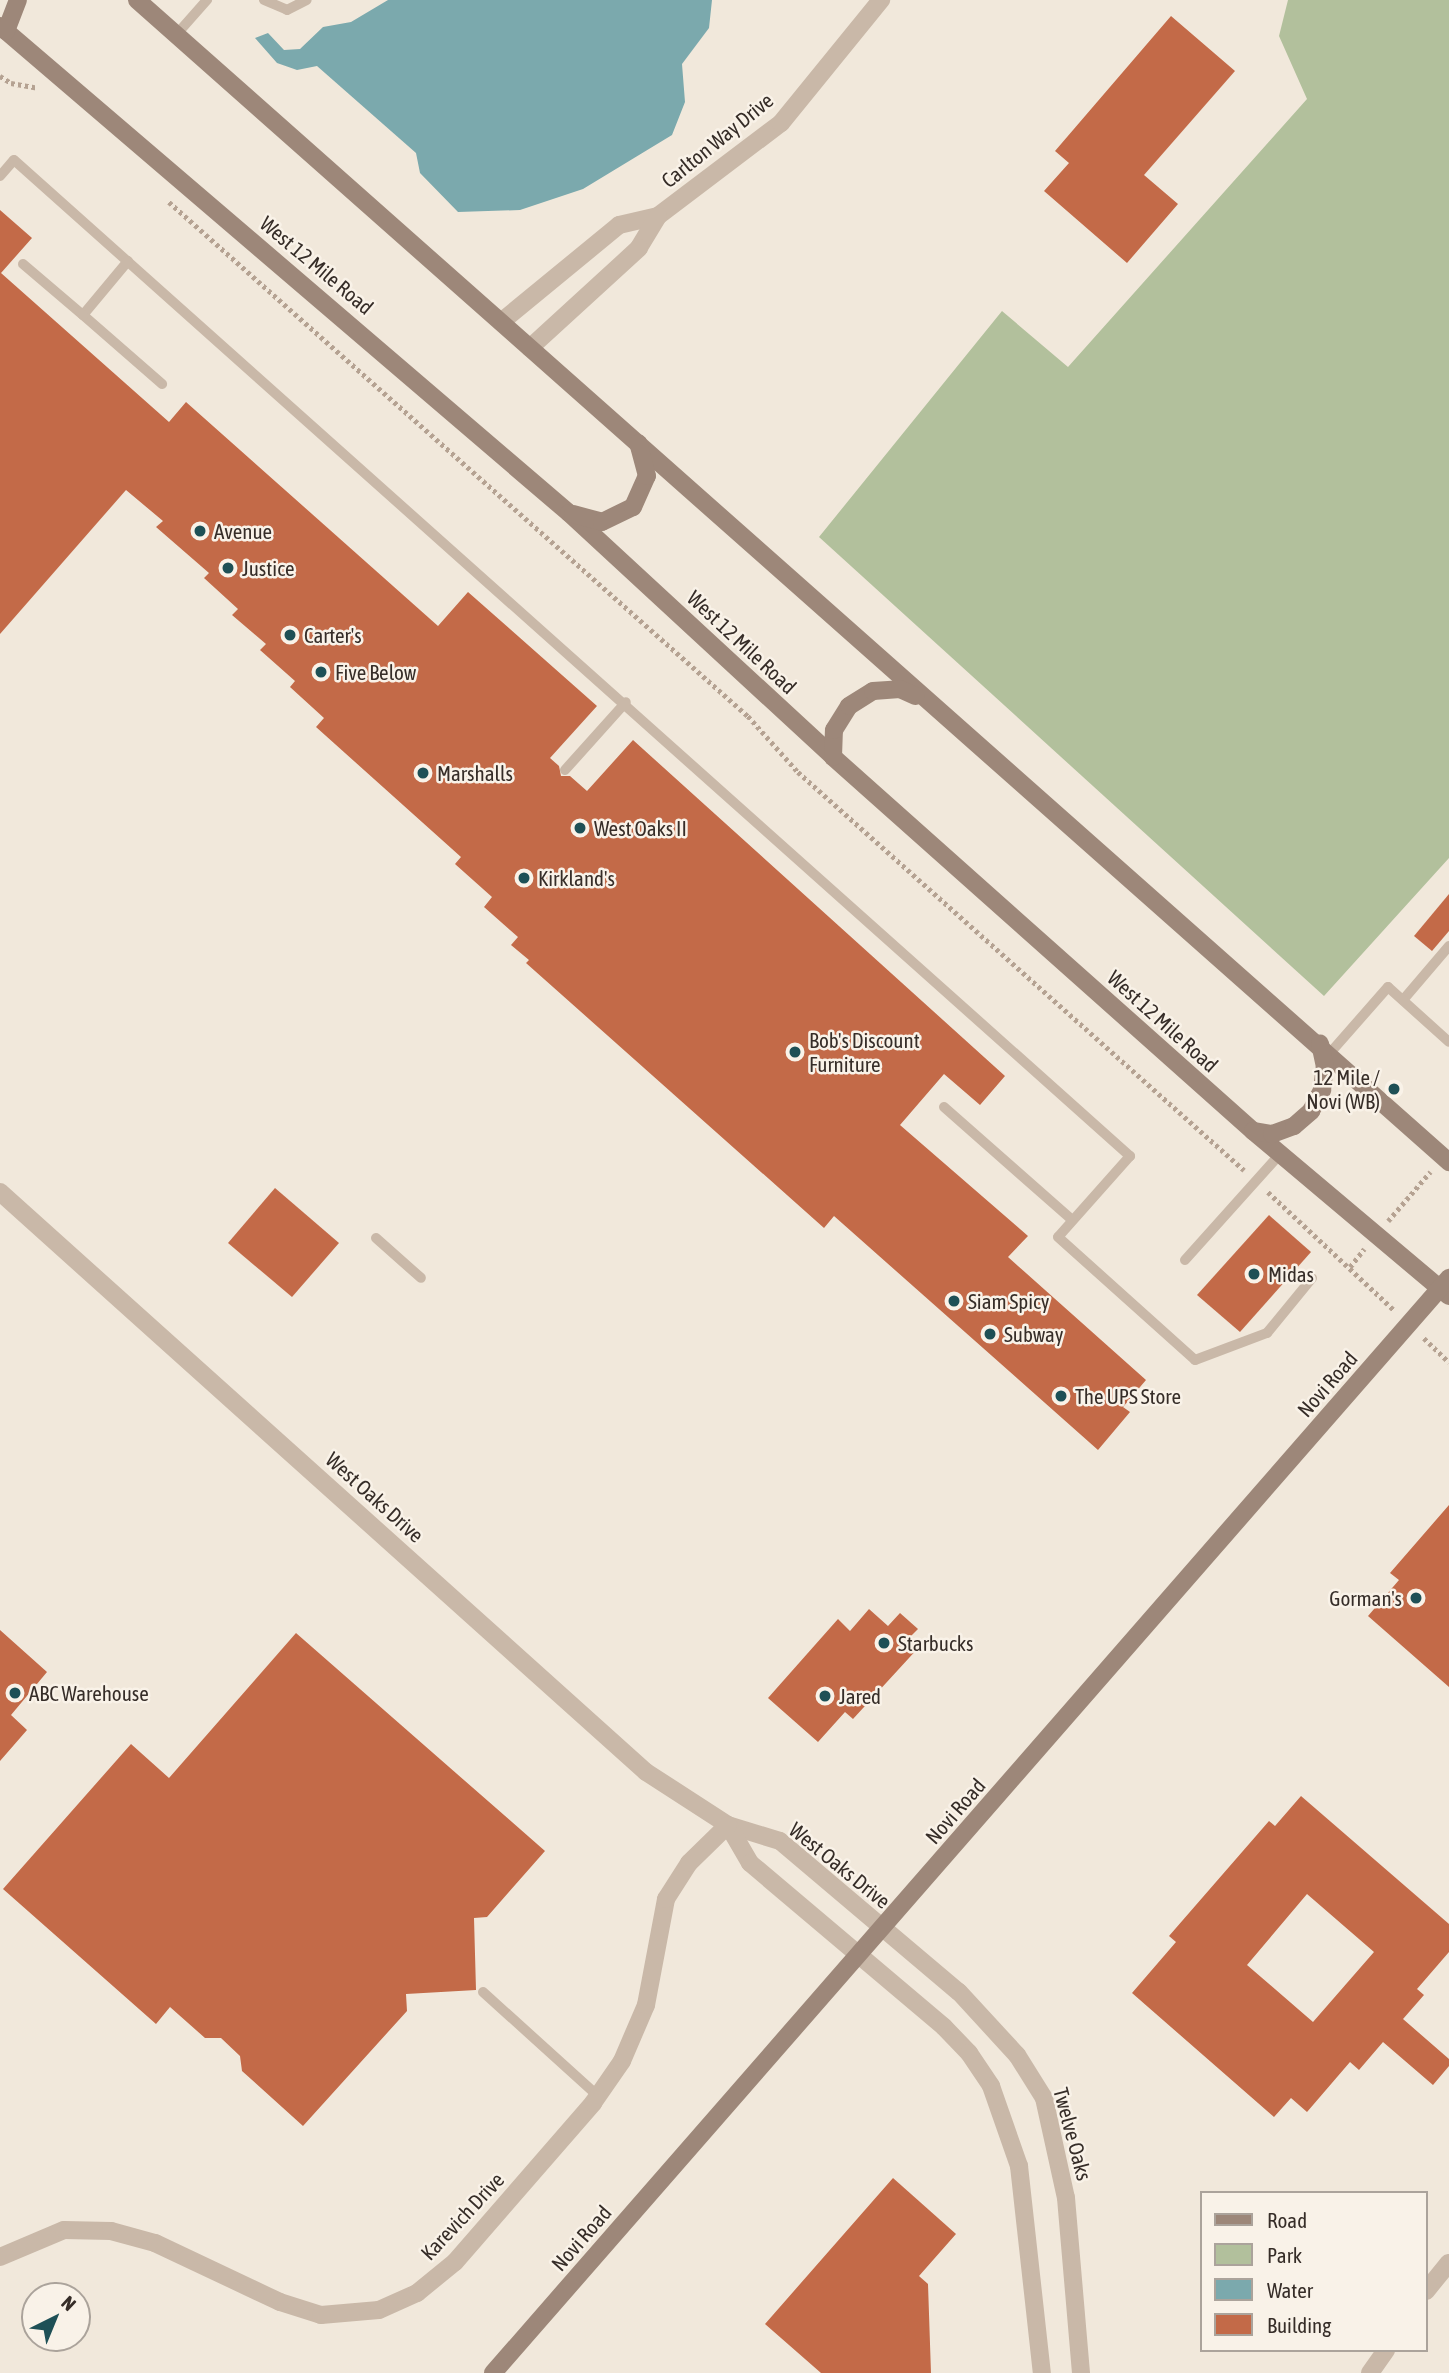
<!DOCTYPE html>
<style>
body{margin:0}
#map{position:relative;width:1449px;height:2373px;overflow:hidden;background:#f1e8db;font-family:"Asap Condensed",sans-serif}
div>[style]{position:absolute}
.green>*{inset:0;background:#b2c09c}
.water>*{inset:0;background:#7ba9ad}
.building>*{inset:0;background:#c36a48}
.path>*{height:4.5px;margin-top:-2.25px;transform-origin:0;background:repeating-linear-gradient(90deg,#b5a292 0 3.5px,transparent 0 7px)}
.lane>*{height:10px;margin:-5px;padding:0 5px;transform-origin:5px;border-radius:5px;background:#c9b8a8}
.street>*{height:18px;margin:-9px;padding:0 9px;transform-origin:9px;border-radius:9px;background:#c9b8a8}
.secondary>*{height:18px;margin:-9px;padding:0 9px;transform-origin:9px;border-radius:9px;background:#9d8779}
.dots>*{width:19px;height:19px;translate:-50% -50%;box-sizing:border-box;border:4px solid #f9f2e8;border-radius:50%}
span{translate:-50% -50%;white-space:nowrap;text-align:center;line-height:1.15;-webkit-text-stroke:5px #f9f2e8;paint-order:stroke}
.street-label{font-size:21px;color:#362d28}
.poi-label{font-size:21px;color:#362d28}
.left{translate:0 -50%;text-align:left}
.right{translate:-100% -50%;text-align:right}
.legend{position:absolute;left:1200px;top:2191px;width:228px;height:161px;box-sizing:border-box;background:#f9f2e8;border:2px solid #aba39b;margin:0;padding:9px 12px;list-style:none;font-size:21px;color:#362d28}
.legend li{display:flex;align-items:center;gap:14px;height:35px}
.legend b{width:35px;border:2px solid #aba39b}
.north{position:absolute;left:21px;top:2282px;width:70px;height:70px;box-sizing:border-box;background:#f9f2e8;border:2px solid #aba39b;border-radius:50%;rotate:43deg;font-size:19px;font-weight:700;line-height:28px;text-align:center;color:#362d28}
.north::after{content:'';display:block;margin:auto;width:24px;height:32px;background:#1e5056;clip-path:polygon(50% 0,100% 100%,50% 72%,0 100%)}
</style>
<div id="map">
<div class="green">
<i style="clip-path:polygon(1288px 0,1449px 0,1449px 858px,1324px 996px,819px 537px,1002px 311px,1068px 367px,1307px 99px,1279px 36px)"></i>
</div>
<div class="water">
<i style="clip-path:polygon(388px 0,712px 0,709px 28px,682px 64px,685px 102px,672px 135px,583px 189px,520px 210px,458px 212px,420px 173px,416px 153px,317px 66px,297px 70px,277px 63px,255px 38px,268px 33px,284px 50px,300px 49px,323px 27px,351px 22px)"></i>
</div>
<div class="building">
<i style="clip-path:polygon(1171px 16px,1235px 71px,1144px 175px,1178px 204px,1127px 263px,1044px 191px,1069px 163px,1055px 151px)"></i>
<i style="clip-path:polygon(0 210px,32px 238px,1px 273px,169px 422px,186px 402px,438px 626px,468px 592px,597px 706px,550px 758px,559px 766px,561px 776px,570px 776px,587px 791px,633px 740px,1005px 1076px,980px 1105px,944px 1074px,900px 1125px,1028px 1236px,1008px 1257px,1146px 1380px,1123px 1407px,1130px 1412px,1098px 1450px,834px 1216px,824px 1228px,526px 963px,529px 960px,511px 945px,518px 937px,484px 907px,492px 897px,455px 864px,461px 857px,316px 727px,324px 718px,290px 687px,295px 681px,260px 650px,266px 644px,232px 615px,238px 609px,204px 578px,209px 573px,156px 527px,163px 521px,126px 490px,0 634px)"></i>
<i style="clip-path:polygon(1449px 894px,1449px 931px,1432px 951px,1414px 936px)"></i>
<i style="clip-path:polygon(275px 1188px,339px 1243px,292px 1297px,228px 1243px)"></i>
<i style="clip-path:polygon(1269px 1215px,1311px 1252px,1240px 1332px,1197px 1295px)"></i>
<i style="clip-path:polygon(1449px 1505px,1449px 1687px,1368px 1616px,1399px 1580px,1390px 1573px)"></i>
<i style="clip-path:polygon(869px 1609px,888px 1626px,900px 1613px,918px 1629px,910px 1637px,920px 1646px,853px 1719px,845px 1712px,818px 1742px,768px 1698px,838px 1619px,850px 1631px)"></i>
<i style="clip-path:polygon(0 1630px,47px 1672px,11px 1715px,27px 1730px,0 1761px)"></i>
<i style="clip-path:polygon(296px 1633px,545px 1851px,487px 1917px,474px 1918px,476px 1990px,406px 1994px,407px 2011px,303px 2126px,242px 2071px,240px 2056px,221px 2038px,205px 2038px,170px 2007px,156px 2024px,3px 1889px,131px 1744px,169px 1778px)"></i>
<i style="clip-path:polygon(evenodd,1301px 1796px,1449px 1924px,1449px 1952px,1417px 1989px,1424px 1995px,1403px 2019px,1449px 2059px,1449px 2066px,1433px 2085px,1383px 2042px,1359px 2070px,1350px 2062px,1307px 2112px,1291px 2098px,1274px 2117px,1132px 1993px,1176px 1942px,1169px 1936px,1269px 1821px,1275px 1826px,1301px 1796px,1307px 1894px,1374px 1952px,1313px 2022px,1247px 1965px,1307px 1894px)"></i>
<i style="clip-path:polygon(893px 2178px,956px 2234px,919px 2276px,928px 2284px,931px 2373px,821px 2373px,765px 2324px)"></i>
</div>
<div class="path">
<i style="left:0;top:76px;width:13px;rotate:32deg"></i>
<i style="left:11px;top:83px;width:27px;rotate:10deg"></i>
<i style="left:169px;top:202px;width:774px;rotate:41.6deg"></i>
<i style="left:748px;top:716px;width:75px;rotate:48.2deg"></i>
<i style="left:798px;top:772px;width:598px;rotate:41.74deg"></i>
<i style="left:1268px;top:1192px;width:174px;rotate:43.1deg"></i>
<i style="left:1388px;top:1221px;width:65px;rotate:-49.4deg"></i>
<i style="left:1350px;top:1267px;width:23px;rotate:-52deg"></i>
<i style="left:1424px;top:1338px;width:35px;rotate:44deg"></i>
</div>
<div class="lane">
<i style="left:264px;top:0;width:25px;rotate:23deg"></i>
<i style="left:287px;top:10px;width:22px;rotate:-27deg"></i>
<i style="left:176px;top:35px;width:47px;rotate:-48.5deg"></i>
<i style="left:0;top:176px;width:21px;rotate:-49deg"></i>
<i style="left:14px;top:160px;width:1496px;rotate:41.75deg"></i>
<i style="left:1130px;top:1156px;width:108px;rotate:131.6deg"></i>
<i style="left:1058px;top:1237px;width:184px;rotate:41.9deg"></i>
<i style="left:1195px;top:1360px;width:77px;rotate:-20.6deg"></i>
<i style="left:1267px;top:1333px;width:71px;rotate:-50.7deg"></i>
<i style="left:128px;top:261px;width:70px;rotate:129.8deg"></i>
<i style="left:83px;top:315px;width:105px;rotate:41.1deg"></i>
<i style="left:23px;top:264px;width:79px;rotate:40.4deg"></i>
<i style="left:565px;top:770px;width:91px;rotate:-48.1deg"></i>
<i style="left:1403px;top:1000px;width:71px;rotate:-49.6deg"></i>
<i style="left:1330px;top:1053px;width:88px;rotate:-48.7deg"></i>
<i style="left:1388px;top:987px;width:82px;rotate:42deg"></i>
<i style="left:944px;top:1107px;width:171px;rotate:41.4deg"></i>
<i style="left:376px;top:1238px;width:60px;rotate:41.6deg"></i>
<i style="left:1185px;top:1260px;width:142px;rotate:-48.1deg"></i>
<i style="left:483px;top:1992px;width:155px;rotate:42.1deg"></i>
</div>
<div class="street">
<i style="left:658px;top:216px;width:154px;rotate:-37.1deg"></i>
<i style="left:781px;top:123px;width:159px;rotate:-50.9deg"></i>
<i style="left:501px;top:322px;width:153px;rotate:-39.4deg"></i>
<i style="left:619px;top:225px;width:40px;rotate:-13deg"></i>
<i style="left:658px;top:216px;width:37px;rotate:121deg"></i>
<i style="left:639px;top:248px;width:148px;rotate:137.5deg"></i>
<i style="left:0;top:1192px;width:868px;rotate:41.92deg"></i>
<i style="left:646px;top:1772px;width:98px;rotate:32.9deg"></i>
<i style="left:728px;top:1825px;width:54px;rotate:17.1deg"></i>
<i style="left:780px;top:1841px;width:234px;rotate:40.2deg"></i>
<i style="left:959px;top:1992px;width:86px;rotate:47.4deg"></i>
<i style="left:1017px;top:2055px;width:51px;rotate:57.9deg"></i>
<i style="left:1044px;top:2098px;width:102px;rotate:77.6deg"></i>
<i style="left:1066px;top:2198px;width:176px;rotate:85.1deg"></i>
<i style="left:728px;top:1825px;width:44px;rotate:59.9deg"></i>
<i style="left:750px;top:1863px;width:254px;rotate:40.2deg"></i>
<i style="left:944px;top:2027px;width:36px;rotate:46deg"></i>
<i style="left:969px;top:2053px;width:40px;rotate:56deg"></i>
<i style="left:991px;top:2086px;width:85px;rotate:70.7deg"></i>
<i style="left:1019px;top:2166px;width:208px;rotate:83.7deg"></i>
<i style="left:0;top:2257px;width:69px;rotate:-22.9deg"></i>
<i style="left:64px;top:2230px;width:47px;rotate:1.2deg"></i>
<i style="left:111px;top:2231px;width:46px;rotate:15.3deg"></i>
<i style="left:155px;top:2243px;width:138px;rotate:25.3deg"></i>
<i style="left:280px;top:2302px;width:43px;rotate:17.6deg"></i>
<i style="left:321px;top:2315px;width:58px;rotate:-4.9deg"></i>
<i style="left:379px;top:2310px;width:42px;rotate:-24.1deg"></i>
<i style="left:417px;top:2293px;width:49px;rotate:-39.2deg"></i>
<i style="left:455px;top:2262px;width:211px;rotate:-49deg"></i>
<i style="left:593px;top:2103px;width:51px;rotate:-55.4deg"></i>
<i style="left:622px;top:2061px;width:61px;rotate:-66.8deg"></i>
<i style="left:646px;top:2005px;width:108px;rotate:-79.3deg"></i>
<i style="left:666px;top:1899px;width:43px;rotate:-57.4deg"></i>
<i style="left:689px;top:1863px;width:54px;rotate:-44.3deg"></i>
<i style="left:1426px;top:2291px;width:36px;rotate:-51deg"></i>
<i style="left:1370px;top:2373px;width:28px;rotate:-55deg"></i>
</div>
<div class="secondary">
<i style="left:137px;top:0;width:1753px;rotate:41.53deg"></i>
<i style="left:0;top:26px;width:749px;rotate:40.56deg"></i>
<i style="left:569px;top:513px;width:359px;rotate:42.7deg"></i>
<i style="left:833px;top:757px;width:562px;rotate:41.68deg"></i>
<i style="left:1253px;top:1131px;width:256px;rotate:40.1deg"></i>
<i style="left:6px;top:31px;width:33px;rotate:-69deg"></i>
<i style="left:573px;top:514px;width:30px;rotate:15deg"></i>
<i style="left:602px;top:522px;width:34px;rotate:-26deg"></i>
<i style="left:633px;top:507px;width:34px;rotate:-66deg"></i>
<i style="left:647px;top:476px;width:34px;rotate:-105deg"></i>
<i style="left:833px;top:757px;width:27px;rotate:-88deg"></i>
<i style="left:834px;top:730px;width:28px;rotate:-58deg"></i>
<i style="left:849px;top:706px;width:28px;rotate:-32deg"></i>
<i style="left:873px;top:691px;width:27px;rotate:-4deg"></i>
<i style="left:900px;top:689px;width:17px;rotate:24deg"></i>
<i style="left:1253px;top:1131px;width:19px;rotate:9deg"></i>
<i style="left:1272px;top:1134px;width:23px;rotate:-20deg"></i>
<i style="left:1294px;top:1126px;width:23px;rotate:-41deg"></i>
<i style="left:1311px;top:1111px;width:24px;rotate:-62deg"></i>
<i style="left:1322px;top:1090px;width:23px;rotate:-83deg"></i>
<i style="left:1325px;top:1067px;width:24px;rotate:-102deg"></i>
<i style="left:493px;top:2373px;width:1454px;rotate:-48.88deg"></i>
</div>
<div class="dots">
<i style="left:200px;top:531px;background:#1e5056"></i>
<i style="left:228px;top:568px;background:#1e5056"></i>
<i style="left:290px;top:635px;background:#1e5056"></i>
<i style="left:321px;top:672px;background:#1e5056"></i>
<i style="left:423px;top:773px;background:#1e5056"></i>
<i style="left:580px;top:828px;background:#1e5056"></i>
<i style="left:524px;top:878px;background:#1e5056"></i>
<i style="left:795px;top:1052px;background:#1e5056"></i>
<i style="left:1394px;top:1089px;background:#1e5056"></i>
<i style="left:1254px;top:1274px;background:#1e5056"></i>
<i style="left:954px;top:1301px;background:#1e5056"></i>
<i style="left:990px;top:1334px;background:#1e5056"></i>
<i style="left:1061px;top:1396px;background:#1e5056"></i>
<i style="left:1416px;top:1598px;background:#1e5056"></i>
<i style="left:884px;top:1643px;background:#1e5056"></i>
<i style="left:15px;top:1693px;background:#1e5056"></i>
<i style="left:825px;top:1696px;background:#1e5056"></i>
</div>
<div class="street-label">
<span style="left:717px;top:140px;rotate:-39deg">Carlton Way Drive</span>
<span style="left:317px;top:265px;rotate:40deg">West 12 Mile Road</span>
<span style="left:742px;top:642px;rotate:43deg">West 12 Mile Road</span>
<span style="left:1163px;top:1021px;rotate:42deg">West 12 Mile Road</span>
<span style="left:1327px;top:1384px;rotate:-49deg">Novi Road</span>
<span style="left:375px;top:1497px;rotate:42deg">West Oaks Drive</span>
<span style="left:955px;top:1811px;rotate:-49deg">Novi Road</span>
<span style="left:840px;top:1865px;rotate:39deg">West Oaks Drive</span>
<span style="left:1073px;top:2134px;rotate:75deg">Twelve Oaks</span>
<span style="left:462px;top:2216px;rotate:-47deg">Karevich Drive</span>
<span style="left:581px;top:2238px;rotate:-49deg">Novi Road</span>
</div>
<div class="poi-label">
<span class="left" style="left:214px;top:531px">Avenue</span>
<span class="left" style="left:242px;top:568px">Justice</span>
<span class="left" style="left:304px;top:635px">Carter's</span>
<span class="left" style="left:335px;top:672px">Five Below</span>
<span class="left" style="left:437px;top:773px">Marshalls</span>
<span class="left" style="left:594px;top:828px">West Oaks II</span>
<span class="left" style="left:538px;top:878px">Kirkland's</span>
<span class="left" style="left:809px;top:1052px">Bob's Discount<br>Furniture</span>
<span class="right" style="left:1380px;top:1089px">12 Mile /<br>Novi (WB)</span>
<span class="left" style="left:1268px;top:1274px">Midas</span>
<span class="left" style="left:968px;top:1301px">Siam Spicy</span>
<span class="left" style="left:1004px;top:1334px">Subway</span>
<span class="left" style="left:1075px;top:1396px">The UPS Store</span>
<span class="right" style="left:1402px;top:1598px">Gorman's</span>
<span class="left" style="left:898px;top:1643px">Starbucks</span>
<span class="left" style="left:29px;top:1693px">ABC Warehouse</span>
<span class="left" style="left:839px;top:1696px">Jared</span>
</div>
<ul class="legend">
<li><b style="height:9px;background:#9d8779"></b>Road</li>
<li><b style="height:19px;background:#b2c09c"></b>Park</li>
<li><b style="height:19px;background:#7ba9ad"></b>Water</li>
<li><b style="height:19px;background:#c36a48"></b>Building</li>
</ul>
<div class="north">N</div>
</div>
